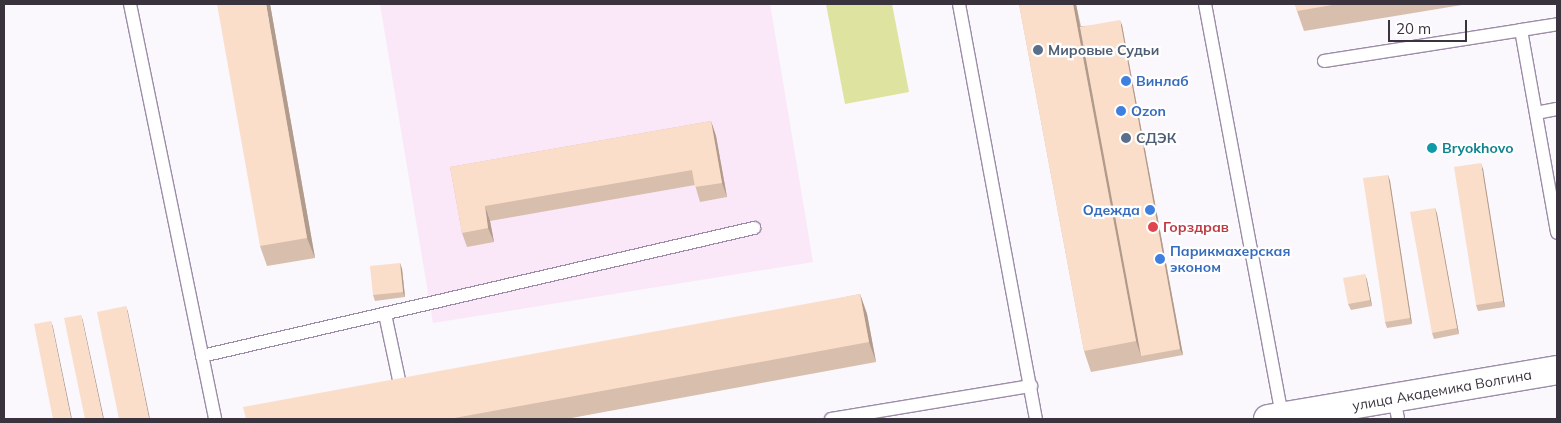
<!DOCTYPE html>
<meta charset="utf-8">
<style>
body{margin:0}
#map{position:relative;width:1561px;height:423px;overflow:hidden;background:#faf7fd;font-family:Mulish,sans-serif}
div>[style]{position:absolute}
.education>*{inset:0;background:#fae8f9}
.green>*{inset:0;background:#dee39f}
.roads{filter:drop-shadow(1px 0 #9c8ca7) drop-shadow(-1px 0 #9c8ca7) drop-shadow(0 1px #9c8ca7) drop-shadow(0 -1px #9c8ca7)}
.lane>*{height:12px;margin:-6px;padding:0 6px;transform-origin:6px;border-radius:6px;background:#fff}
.secondary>*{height:28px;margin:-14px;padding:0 14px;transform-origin:14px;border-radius:14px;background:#fff}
.wall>*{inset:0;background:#d8bfad}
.shaded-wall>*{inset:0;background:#b09b8d}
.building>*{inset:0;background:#fbdec9}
.dots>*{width:14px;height:14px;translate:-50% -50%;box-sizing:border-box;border:2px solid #fff;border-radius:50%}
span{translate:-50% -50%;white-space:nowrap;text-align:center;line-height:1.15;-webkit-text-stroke:4.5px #fff;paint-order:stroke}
.service-label{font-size:14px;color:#4e5e75;font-weight:700}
.left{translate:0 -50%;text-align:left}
.shop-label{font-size:14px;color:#366cbe;font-weight:700}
.right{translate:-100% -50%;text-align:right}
.culture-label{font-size:14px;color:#0d838f;font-weight:700}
.health-label{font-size:14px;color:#be3a42;font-weight:700}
.street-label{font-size:14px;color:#3a333e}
.frame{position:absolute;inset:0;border:5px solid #3a333e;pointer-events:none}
.scale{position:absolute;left:1388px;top:20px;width:79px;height:22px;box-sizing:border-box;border:2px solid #3a333e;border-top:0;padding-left:6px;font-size:15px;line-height:18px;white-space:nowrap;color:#3a333e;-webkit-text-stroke:4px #fff;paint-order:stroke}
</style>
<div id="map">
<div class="education">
<i style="clip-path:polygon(380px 4px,770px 4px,813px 262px,433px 323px)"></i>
</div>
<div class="green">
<i style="clip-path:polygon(826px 4px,892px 4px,909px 92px,845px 104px)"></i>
</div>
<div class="roads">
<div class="lane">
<i style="left:130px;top:4px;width:424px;rotate:78.4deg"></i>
<i style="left:959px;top:4px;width:422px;rotate:79.5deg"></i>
<i style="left:1205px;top:4px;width:420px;rotate:79.4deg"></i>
<i style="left:1521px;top:30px;width:36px;rotate:-9deg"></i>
<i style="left:1324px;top:61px;width:199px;rotate:-8.9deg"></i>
<i style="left:1521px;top:30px;width:206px;rotate:79.9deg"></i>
<i style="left:1536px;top:113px;width:21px;rotate:-11deg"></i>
<i style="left:385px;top:314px;width:82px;rotate:78deg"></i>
<i style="left:202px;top:356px;width:567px;rotate:-13.06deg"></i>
<i style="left:1394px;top:398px;width:21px;rotate:79deg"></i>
<i style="left:831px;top:419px;width:203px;rotate:-9.4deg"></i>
</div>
<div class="secondary">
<i style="left:1268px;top:419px;width:293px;rotate:-9.6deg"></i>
</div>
</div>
<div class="wall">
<i style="clip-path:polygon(270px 4px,315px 258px,267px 266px,260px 246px)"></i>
<i style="clip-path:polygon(1019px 4px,1076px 4px,1081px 26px,1122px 25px,1183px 355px,1091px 372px,1084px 351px)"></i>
<i style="clip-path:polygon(1295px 4px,1468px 4px,1304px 31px,1297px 11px)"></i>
<i style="clip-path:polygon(711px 121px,716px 136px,727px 197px,700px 202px,695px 185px,490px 221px,494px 242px,467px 247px,462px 233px,450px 167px)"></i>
<i style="clip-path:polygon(1483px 169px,1505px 307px,1478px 311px,1476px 305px)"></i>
<i style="clip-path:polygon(1388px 175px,1390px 181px,1412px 324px,1387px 328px,1385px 322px)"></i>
<i style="clip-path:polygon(1435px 208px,1437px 214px,1459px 334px,1434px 339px,1432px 333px)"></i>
<i style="clip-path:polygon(400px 263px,402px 269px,405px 297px,375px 301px,373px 295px)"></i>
<i style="clip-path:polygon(1367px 280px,1372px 306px,1351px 310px,1348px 304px)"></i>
<i style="clip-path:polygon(860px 294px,867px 314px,876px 362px,566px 419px,246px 419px)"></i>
</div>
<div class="shaded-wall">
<i style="clip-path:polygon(266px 4px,270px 4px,315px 258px,307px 238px)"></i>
<i style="clip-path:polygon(1073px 4px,1076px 4px,1142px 356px,1141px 356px,1136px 341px)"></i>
<i style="clip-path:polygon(1120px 20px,1122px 25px,1183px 355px,1180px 349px)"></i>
<i style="clip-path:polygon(711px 121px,716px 136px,727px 197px,722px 183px)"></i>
<i style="clip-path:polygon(1481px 163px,1483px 169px,1505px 307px,1503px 301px)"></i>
<i style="clip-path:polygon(1388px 175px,1390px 181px,1412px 324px,1410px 318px)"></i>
<i style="clip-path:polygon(485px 206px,490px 221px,494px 242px,488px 228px)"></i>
<i style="clip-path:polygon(1435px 208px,1437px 214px,1459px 334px,1457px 328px)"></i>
<i style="clip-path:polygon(400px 263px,402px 269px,405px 297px,403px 292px)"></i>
<i style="clip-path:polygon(1365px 274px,1367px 280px,1372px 306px,1370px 300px)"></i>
<i style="clip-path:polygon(860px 294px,867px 314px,876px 362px,869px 342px)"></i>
<i style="clip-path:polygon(126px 306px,128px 312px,150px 419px,149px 419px)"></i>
<i style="clip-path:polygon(81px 315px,83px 321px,104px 419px,103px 419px)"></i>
<i style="clip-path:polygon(51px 321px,53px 327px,72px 419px,71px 419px)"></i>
</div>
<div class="building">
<i style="clip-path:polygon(217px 4px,266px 4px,307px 238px,260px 246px)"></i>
<i style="clip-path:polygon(1019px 4px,1073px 4px,1136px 341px,1084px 351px)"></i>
<i style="clip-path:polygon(1295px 4px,1338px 4px,1297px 11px)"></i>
<i style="clip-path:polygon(1120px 20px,1180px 349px,1141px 356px,1080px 27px)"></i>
<i style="clip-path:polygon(711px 121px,722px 183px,695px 187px,692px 170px,485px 206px,488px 228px,462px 233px,450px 167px)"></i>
<i style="clip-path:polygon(1481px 163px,1503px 301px,1476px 305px,1454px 167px)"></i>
<i style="clip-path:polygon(1388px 175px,1410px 318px,1385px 322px,1363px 178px)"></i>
<i style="clip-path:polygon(1435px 208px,1457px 328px,1432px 333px,1410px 212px)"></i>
<i style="clip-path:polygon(400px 263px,403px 292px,373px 295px,370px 266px)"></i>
<i style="clip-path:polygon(1365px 274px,1370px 300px,1348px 304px,1343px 278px)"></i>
<i style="clip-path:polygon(860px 294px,869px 342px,449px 419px,246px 419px,243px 407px)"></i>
<i style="clip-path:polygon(126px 306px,149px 419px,119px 419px,97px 312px)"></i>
<i style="clip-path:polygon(81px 315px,103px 419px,85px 419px,64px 318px)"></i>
<i style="clip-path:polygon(51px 321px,71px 419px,53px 419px,34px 324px)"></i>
</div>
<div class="dots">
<i style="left:1038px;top:50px;background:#5c6f8a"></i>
<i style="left:1126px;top:81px;background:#3f7fe0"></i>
<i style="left:1121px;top:111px;background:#3f7fe0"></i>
<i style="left:1126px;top:138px;background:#5c6f8a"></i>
<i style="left:1432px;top:148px;background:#0f9aa8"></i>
<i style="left:1150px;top:210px;background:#3f7fe0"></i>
<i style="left:1153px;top:227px;background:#e0444e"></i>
<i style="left:1160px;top:259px;background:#3f7fe0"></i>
</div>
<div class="service-label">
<span class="left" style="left:1048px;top:50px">Мировые Судьи</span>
<span class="left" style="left:1136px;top:138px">СДЭК</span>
</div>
<div class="shop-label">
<span class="left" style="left:1136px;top:81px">Винлаб</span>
<span class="left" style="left:1131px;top:111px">Ozon</span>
<span class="right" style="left:1140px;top:210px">Одежда</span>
<span class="left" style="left:1170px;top:259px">Парикмахерская<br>эконом</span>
</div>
<div class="culture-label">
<span class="left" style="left:1442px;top:148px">Bryokhovo</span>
</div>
<div class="health-label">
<span class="left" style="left:1163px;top:227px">Горздрав</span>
</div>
<div class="street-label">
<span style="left:1442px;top:390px;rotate:-10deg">улица Академика Волгина</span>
</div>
<div class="frame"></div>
<div class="scale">20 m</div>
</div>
